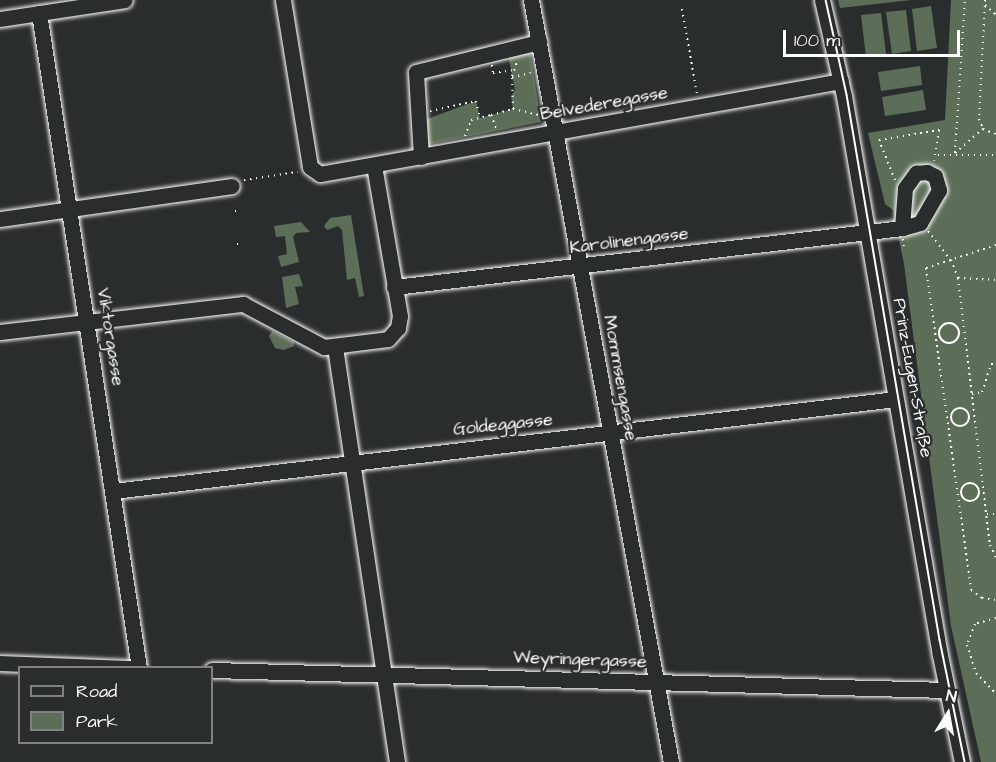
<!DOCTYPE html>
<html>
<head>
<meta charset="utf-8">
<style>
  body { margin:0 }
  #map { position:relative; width:996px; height:762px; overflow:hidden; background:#2a2d2e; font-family:"Architects Daughter",sans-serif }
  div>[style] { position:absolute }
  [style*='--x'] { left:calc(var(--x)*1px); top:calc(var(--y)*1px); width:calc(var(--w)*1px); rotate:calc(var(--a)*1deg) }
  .green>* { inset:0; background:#5d6e58 }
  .path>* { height:2px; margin-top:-1px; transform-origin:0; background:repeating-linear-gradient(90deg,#fff 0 1.5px,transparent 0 6px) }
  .path>.ring { margin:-1px; padding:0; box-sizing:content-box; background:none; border:2px solid #fff; border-radius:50% }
  .roads { filter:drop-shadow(0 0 2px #fff) drop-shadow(0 0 2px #fff) }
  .minor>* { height:15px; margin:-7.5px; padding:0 7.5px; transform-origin:7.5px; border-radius:7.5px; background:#2a2d2e }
  .tram>* { height:1.5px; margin:-0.75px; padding:0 0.75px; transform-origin:0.75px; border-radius:0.75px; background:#fff }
  span { translate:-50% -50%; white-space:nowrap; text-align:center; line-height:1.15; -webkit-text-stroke:4.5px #2a2d2e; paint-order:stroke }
  .street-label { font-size:18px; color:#fff }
  .legend { position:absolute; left:18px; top:666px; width:195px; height:78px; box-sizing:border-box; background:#2a2d2e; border:2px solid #7f8182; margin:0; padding:8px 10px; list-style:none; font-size:18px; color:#fff }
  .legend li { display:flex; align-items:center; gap:12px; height:30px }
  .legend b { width:30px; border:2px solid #7f8182 }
  .north { position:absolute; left:918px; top:684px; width:60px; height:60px; -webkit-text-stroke:4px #2a2d2e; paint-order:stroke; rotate:11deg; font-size:16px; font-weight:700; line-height:24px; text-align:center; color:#fff }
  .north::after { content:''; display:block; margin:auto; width:21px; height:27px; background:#fff; clip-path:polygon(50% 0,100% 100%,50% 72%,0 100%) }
  .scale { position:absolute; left:783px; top:30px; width:177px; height:27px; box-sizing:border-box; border:3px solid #fff; border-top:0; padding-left:8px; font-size:18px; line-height:21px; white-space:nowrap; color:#fff; -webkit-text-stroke:4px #2a2d2e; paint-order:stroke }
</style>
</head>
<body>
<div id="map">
  <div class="green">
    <div style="clip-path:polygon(838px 0,911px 0,840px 8px)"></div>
    <div style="clip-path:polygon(951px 0,996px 0,996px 762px,981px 762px,951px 626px,904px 264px,893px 210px,885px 204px,868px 133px,945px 120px)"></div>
    <div style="clip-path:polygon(931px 6px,937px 48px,917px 51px,912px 9px)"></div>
    <div style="clip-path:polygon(906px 10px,911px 51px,892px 54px,886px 12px)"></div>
    <div style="clip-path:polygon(881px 13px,886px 54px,866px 57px,861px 15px)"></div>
    <div style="clip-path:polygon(529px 44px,541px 122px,420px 146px,419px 122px,476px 101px,480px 118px,513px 109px,511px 96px,515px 90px,507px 49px)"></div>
    <div style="clip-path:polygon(920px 66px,922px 85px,881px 91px,878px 72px)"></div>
    <div style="clip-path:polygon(923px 90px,926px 110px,885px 116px,882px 97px)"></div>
    <div style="clip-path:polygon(351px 215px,364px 296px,359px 297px,355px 278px,347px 280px,342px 230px,338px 226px,327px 230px,324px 226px,330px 218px)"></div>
    <div style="clip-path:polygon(301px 222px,310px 232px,296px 233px,293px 237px,299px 262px,281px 267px,278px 256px,287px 254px,285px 236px,276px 237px,274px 226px)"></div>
    <div style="clip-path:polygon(299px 274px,303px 286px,295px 287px,299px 304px,286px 308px,282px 277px)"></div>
    <div style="clip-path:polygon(272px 331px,294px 342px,294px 346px,284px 350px,275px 348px,269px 336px)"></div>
  </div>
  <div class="path">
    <div style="--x:985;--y:0;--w:119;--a:92.9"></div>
    <div style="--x:979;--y:119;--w:11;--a:68"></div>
    <div style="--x:983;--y:129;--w:14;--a:21"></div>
    <div style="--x:985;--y:5;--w:15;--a:42"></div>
    <div style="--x:682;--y:9;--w:86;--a:80"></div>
    <div style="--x:492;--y:65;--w:8;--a:83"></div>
    <div style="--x:493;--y:73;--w:21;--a:-8"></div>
    <div style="--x:512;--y:76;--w:15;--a:-70"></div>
    <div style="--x:513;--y:109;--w:32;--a:-92"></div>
    <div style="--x:512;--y:77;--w:19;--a:-12"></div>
    <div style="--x:430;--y:111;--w:47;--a:-12.3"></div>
    <div style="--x:476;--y:101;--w:17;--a:77"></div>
    <div style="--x:491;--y:115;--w:23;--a:-15"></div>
    <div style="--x:513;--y:109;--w:26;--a:13"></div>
    <div style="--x:465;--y:136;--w:17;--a:-69"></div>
    <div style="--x:471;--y:120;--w:21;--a:-14"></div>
    <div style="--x:491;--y:115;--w:17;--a:69"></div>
    <div style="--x:955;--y:153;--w:153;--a:-86.3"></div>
    <div style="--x:955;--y:153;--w:37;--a:-41"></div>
    <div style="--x:938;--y:155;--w:58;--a:0"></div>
    <div style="--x:244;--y:180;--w:54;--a:-8.6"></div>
    <div style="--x:895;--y:180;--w:43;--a:-111.8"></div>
    <div style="--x:879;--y:140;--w:61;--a:-9.5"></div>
    <div style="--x:939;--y:130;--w:31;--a:99"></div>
    <div style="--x:235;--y:211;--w:1;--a:0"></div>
    <div style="--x:928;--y:231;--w:37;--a:52"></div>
    <div style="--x:951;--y:260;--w:19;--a:69"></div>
    <div style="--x:958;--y:278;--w:269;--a:83.2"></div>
    <div style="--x:990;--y:545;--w:14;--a:65"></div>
    <div style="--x:903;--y:239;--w:9;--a:84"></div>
    <div style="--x:237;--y:244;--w:3;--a:0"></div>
    <div style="--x:996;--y:245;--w:74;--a:161.8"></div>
    <div style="--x:926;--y:268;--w:325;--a:82"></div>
    <div style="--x:971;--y:590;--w:14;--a:36"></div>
    <div style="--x:982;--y:598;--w:14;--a:8"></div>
    <div style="--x:958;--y:278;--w:38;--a:3"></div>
    <div class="ring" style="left:939px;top:323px;width:18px;height:18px"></div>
    <div style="--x:972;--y:394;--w:10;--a:-11"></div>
    <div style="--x:982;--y:392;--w:29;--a:-72"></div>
    <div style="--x:991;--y:364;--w:5;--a:0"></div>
    <div class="ring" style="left:951px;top:408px;width:16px;height:16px"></div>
    <div class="ring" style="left:961px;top:483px;width:16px;height:16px"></div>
    <div style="--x:987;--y:514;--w:9;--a:0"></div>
    <div style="--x:996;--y:618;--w:22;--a:164"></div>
    <div style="--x:975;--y:624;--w:22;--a:111"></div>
    <div style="--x:967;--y:645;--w:29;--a:72"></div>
    <div style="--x:976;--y:673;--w:29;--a:46"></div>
  </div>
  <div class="roads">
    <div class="minor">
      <div style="--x:283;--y:0;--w:169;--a:80.8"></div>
      <div style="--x:310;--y:167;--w:12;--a:35"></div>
      <div style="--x:320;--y:174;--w:529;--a:-10.12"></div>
      <div style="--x:531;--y:0;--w:775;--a:79.59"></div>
      <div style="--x:822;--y:0;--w:98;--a:77.1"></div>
      <div style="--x:844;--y:96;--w:567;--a:80.26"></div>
      <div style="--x:940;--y:655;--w:109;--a:78.4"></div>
      <div style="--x:39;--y:13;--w:663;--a:81.32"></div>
      <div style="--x:0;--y:19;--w:126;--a:-8.6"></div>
      <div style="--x:421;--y:157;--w:85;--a:-93.4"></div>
      <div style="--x:416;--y:72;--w:127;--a:-13.7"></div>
      <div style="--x:927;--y:172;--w:9;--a:27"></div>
      <div style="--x:935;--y:176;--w:15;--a:74"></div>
      <div style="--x:939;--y:190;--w:38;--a:120"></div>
      <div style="--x:920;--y:223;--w:19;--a:164"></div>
      <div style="--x:902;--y:228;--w:40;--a:-85.7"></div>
      <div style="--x:905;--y:188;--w:19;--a:-54"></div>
      <div style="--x:916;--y:173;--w:11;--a:-5"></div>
      <div style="--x:0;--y:219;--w:234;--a:-8.1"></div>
      <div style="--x:394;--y:287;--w:511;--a:-6.62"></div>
      <div style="--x:0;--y:332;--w:245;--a:-6.6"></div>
      <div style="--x:243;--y:304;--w:92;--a:28"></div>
      <div style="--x:324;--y:347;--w:64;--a:-7.1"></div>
      <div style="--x:388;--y:339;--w:15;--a:-48"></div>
      <div style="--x:398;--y:328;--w:12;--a:-81"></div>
      <div style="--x:400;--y:316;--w:152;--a:-99.8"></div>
      <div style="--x:335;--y:347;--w:420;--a:81.5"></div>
      <div style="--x:113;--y:491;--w:788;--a:-6.7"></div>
      <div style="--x:0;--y:663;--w:133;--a:2.2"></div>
      <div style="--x:212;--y:670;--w:734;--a:1.56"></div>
    </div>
  </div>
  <div class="tram">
    <div style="--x:826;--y:0;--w:97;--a:77.5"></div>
    <div style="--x:847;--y:95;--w:553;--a:80.32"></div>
    <div style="--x:940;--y:640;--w:125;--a:78.4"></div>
  </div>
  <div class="street-label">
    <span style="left:604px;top:104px;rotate:-10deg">Belvederegasse</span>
    <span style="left:629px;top:241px;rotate:-7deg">Karolinengasse</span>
    <span style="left:110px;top:337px;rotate:81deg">Viktorgasse</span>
    <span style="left:620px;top:378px;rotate:80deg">Mommsengasse</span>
    <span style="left:912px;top:378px;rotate:80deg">Prinz-Eugen-Straße</span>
    <span style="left:503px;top:425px;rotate:-6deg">Goldeggasse</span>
    <span style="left:580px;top:660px;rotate:2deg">Weyringergasse</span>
  </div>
  <ul class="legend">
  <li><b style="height:8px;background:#2a2d2e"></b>Road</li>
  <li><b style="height:16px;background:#5d6e58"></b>Park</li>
  </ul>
  <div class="north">N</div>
  <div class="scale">100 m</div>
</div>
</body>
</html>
